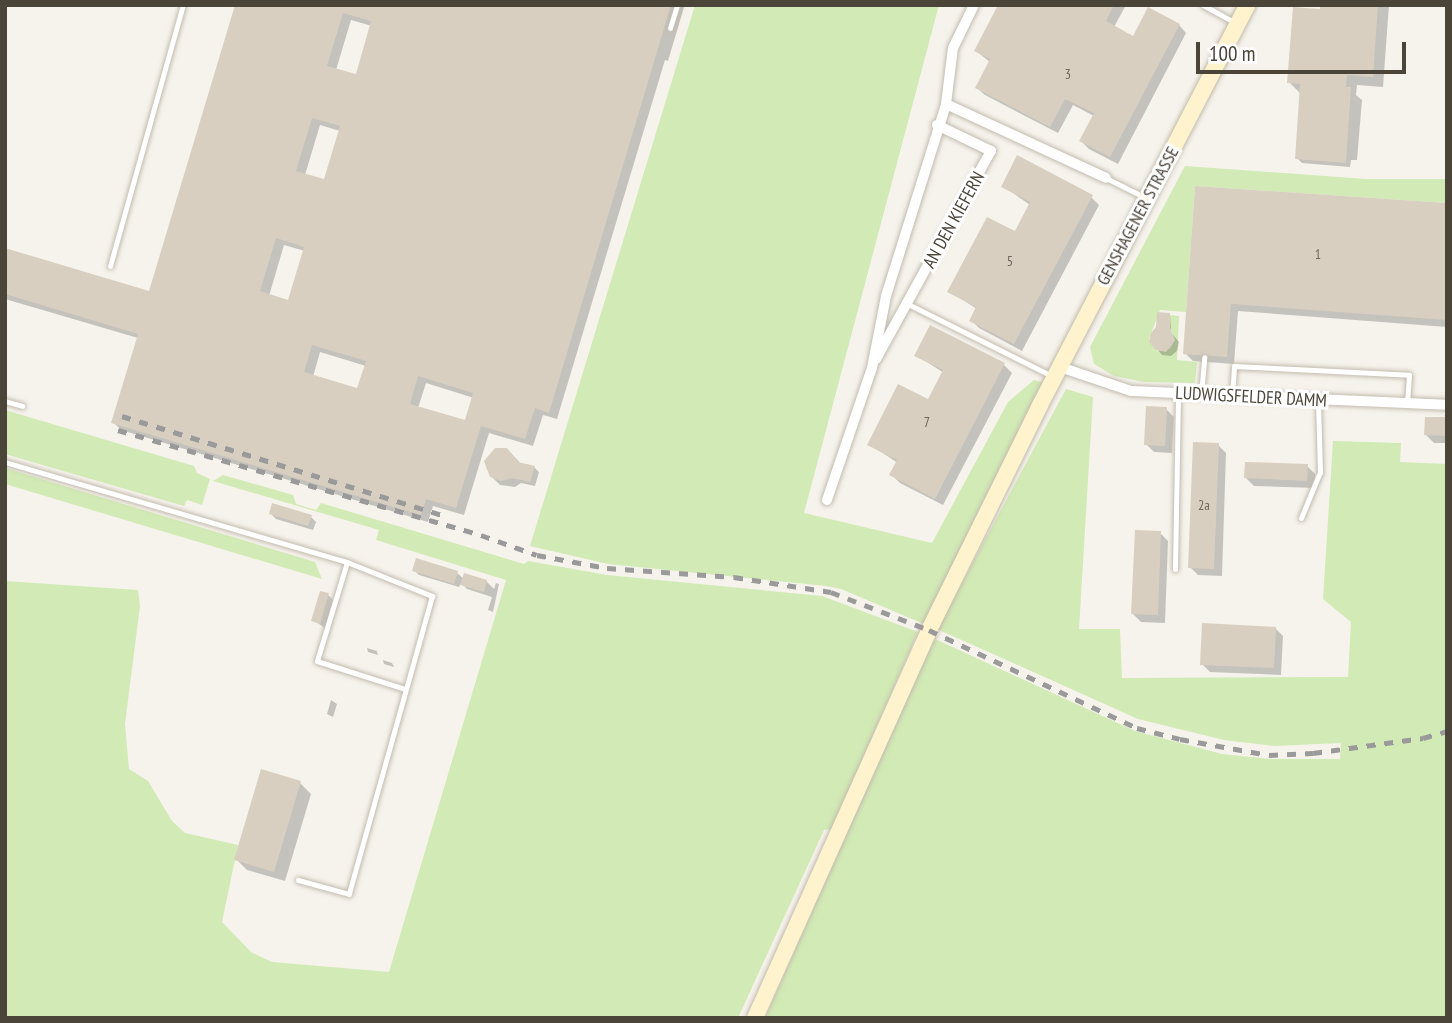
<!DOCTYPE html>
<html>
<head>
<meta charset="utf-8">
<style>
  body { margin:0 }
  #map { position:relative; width:1452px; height:1023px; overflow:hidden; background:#f6f3ec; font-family:"PT Sans Narrow",sans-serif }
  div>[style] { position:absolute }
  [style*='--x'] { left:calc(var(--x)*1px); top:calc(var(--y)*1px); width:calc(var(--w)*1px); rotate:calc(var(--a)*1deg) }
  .green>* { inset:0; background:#d2eab5 }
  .shadow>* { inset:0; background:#0003 }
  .building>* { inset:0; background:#d8cfc1 }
  .roads { filter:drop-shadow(0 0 2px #c2bbae) drop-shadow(0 0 2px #c2bbae) }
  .service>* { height:5px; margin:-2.5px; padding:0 2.5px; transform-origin:2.5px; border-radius:2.5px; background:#fff }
  .minor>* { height:10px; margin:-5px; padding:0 5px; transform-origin:5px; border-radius:5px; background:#fff }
  .secondary>* { height:16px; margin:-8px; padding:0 8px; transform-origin:8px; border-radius:8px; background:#fff3cd }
  .rail>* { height:4.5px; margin-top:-2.25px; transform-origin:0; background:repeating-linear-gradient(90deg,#9a9a9a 0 9px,transparent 0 18px) }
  span { translate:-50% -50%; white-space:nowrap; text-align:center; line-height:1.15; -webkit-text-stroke:6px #fff; paint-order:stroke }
  .number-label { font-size:14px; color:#6e675b }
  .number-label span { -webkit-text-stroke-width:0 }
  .street-label { font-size:18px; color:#4b4439 }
  .frame { position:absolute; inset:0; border:7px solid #4b4439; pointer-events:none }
  .scale { position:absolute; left:1196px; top:42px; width:210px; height:32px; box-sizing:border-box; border:4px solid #4b4439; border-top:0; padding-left:9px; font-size:21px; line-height:24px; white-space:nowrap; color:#4b4439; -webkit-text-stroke:5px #fff; paint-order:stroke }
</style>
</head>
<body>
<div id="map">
  <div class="green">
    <div style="clip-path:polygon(695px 5px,939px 5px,804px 513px,932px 543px,1008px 402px,1034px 380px,1045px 383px,924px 624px,841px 589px,826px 586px,608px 564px,530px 546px)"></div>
    <div style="clip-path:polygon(1185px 166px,1366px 179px,1447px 179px,1447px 203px,1195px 186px,1186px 312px,1160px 310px,1149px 339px,1157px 351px,1170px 349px,1175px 340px,1170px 328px,1170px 315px,1179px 316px,1177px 360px,1197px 362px,1195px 383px,1144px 382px,1114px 376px,1094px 364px,1090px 347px)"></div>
    <div style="clip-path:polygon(1066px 389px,1093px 397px,1079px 629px,1120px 629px,1122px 678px,1348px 677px,1351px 622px,1323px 599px,1333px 441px,1401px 443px,1400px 462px,1447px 464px,1447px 1018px,765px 1018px,933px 638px,1135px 731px,1222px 754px,1271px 759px,1340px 759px,1341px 743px,1275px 746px,1224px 740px,1138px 719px,937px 629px)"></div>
    <div style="clip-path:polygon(5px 410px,194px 466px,197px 473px,210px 479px,202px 505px,187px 500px,184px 506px,5px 454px)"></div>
    <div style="clip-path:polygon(5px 468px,315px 562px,322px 579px,5px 484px)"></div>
    <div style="clip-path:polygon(223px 475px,293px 495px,296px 504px,316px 510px,321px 503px,524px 564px,528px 561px,607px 575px,822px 596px,918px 632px,832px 829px,824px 830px,738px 1018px,5px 1018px,5px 581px,138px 590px,140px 606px,125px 724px,129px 769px,148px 781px,172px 821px,185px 833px,238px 845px,222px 922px,251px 952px,272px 962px,389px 972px,506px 580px,376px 540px,379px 530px,213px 481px)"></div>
  </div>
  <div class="shadow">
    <div style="clip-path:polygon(evenodd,237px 5px,684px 7px,668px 61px,665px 60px,557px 419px,543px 415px,533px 446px,489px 433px,464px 515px,433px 506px,428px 522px,121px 430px,113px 422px,138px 338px,5px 299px,5px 250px,150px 293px,237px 5px,351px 20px,372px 26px,357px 76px,336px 70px,351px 20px,237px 5px,320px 125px,340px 131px,325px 181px,305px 175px,320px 125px,237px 5px,284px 245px,305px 251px,289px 302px,269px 296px,284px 245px,237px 5px,320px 352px,366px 366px,359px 391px,313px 377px,320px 352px,237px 5px,426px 383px,474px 398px,466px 423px,418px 408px,426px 383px)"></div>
    <div style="clip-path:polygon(1000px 5px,1126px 5px,1114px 27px,1134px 38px,1179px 25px,1186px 33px,1118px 164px,1089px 149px,1081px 141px,1094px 116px,1073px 105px,1058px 133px,985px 95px,977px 88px,990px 62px,976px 51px)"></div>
    <div style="clip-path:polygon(1322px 5px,1389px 5px,1383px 87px,1357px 85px,1356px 95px,1362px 100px,1357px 160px,1351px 160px,1350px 167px,1302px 163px,1297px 158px,1300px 93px,1289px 82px)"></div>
    <div style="clip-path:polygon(1003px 186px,1091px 197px,1099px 205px,1022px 351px,979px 328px,971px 320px,977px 309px,949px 291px,1015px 233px,1030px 205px)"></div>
    <div style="clip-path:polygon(1196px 188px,1447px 205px,1447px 327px,1238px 311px,1234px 364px,1193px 361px,1185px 353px)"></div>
    <div style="clip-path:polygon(1170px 315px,1171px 329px,1168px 329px,1179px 342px,1177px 351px,1171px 356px,1162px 355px,1157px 349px,1160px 328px)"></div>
    <div style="clip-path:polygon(916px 355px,1004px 365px,1012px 373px,943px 505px,900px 483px,892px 475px,898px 463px,869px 444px,929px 401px,944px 373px)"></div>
    <div style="clip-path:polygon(1166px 409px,1174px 417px,1172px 453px,1154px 452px,1146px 444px)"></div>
    <div style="clip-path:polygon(1447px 419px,1447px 443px,1434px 443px,1426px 435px)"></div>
    <div style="clip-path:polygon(1218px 445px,1226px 453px,1222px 576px,1198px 575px,1190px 567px)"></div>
    <div style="clip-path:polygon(511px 453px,521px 464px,534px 467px,539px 472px,535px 486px,521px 483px,515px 487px,500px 485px,491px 476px,486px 467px,488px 457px)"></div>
    <div style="clip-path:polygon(1307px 466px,1315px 474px,1315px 488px,1254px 486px,1246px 478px)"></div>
    <div style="clip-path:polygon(271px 514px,311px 517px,316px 522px,313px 530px,276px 519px)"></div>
    <div style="clip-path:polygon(1160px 533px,1168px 541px,1165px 623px,1141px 622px,1133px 614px)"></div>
    <div style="clip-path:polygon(414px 570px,457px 573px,464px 579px,486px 581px,494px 589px,496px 583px,499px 584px,493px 612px,488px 610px,492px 597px,467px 589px,461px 583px,459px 587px,419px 575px)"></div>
    <div style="clip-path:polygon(328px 595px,333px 600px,325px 628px,313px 620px)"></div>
    <div style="clip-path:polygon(1275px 628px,1283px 636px,1281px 675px,1210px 672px,1202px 664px)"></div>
    <div style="clip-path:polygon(367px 648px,377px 651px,378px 655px,368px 652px)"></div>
    <div style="clip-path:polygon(383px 660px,392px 663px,394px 667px,384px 664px)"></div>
    <div style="clip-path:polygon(331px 700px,337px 704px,333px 717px,327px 714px)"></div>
    <div style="clip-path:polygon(300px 783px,311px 794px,285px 881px,247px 870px,236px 859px)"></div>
  </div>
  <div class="building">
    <div style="clip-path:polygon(evenodd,235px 5px,671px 5px,549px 413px,535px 408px,525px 439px,481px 426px,456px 508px,426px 499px,421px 515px,111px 423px,138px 334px,5px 294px,5px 248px,149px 291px,235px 5px,343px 13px,371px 21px,356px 74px,327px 66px,343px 13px,235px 5px,312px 118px,340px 126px,324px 179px,296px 171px,312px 118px,235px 5px,276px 238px,304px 247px,288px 300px,260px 291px,276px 238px,235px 5px,312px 345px,366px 361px,357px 388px,304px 372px,312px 345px,235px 5px,418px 376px,473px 393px,465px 420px,410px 404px,418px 376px)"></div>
    <div style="clip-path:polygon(998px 5px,1114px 5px,1106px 21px,1133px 36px,1148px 7px,1180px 24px,1110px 157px,1079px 141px,1094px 113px,1065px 99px,1050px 127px,975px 88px,990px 59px,974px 51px)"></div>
    <div style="clip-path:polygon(1320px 5px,1378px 5px,1373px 77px,1347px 75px,1346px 87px,1351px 87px,1346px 163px,1295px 159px,1300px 84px,1287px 83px,1293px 7px,1320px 9px)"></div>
    <div style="clip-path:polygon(1017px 155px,1093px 195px,1014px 344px,969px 321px,976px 307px,947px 292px,987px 217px,1015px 231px,1030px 202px,1001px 187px)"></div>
    <div style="clip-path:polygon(1195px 186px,1447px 203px,1447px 320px,1231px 304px,1227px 357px,1183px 354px)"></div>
    <div style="clip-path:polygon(1157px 312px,1170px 313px,1170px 328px,1175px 340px,1166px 352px,1156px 350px,1149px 342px,1151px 333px,1156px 327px)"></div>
    <div style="clip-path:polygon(930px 325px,1005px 363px,935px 499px,889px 475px,897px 460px,867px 445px,898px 384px,928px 399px,943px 370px,914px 356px)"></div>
    <div style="clip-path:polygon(1146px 406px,1167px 407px,1165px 446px,1144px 445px)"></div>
    <div style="clip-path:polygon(1425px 417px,1447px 417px,1447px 436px,1424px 435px)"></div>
    <div style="clip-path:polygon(1193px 442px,1219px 443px,1214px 569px,1188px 568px)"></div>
    <div style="clip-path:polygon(495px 448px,507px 448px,518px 462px,535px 466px,530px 482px,512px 478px,501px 481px,490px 477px,484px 461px)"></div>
    <div style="clip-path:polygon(1245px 462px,1308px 464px,1307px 481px,1244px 478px)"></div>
    <div style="clip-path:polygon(272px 503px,312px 515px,308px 526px,269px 514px)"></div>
    <div style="clip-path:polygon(1135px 530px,1161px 531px,1158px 615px,1131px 614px)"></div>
    <div style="clip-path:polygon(416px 558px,458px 571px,454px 584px,412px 571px)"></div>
    <div style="clip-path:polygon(464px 573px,487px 580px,484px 592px,460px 585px)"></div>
    <div style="clip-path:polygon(320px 591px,329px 593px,320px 624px,311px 621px)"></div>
    <div style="clip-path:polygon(1202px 623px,1276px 627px,1274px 668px,1200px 665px)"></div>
    <div style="clip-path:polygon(261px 769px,301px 781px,274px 872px,234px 860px)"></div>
  </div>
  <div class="roads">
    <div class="service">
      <div style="--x:1203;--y:5;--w:35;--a:29"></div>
      <div style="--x:670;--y:28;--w:24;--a:-73"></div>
      <div style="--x:1106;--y:178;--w:42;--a:26.6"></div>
      <div style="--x:110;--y:266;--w:271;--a:-74.4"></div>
      <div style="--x:908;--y:304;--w:161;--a:26.6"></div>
      <div style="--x:1201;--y:395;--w:38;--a:-85"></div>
      <div style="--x:1232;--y:396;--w:30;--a:-86"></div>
      <div style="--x:1234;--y:366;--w:175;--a:2.9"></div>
      <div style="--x:1409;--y:375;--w:29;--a:94"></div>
      <div style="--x:5;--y:401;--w:18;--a:16"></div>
      <div style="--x:5;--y:462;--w:356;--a:16.3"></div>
      <div style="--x:347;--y:562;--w:92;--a:21.8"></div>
      <div style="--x:432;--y:596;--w:309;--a:105.6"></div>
      <div style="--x:349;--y:894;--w:53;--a:-164.6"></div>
      <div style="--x:1301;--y:518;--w:50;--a:-67.6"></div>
      <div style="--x:1320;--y:472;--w:72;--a:-91.6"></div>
      <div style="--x:347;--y:562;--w:103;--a:106.9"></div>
      <div style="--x:317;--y:661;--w:92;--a:17.7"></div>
      <div style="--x:1175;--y:569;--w:175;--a:-89"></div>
    </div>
    <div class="minor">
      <div style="--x:946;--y:104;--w:176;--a:24.8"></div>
      <div style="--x:876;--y:359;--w:238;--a:-61.1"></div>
      <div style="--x:991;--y:151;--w:60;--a:-154.3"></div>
      <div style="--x:1060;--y:367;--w:75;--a:18.7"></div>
      <div style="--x:1131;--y:391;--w:316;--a:2.5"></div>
      <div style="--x:827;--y:500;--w:139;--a:-71.2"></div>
      <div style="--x:872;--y:368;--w:73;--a:-79"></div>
      <div style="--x:886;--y:296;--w:201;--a:-72.6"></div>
      <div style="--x:946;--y:104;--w:56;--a:-82.9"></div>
      <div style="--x:953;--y:48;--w:48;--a:-64"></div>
    </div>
    <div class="secondary">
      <div style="--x:755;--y:1018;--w:425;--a:-65.8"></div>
      <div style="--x:929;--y:630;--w:249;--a:-63.7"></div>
      <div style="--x:1039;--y:407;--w:453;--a:-62.6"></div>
    </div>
  </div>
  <div class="rail">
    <div style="--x:122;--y:416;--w:338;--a:17.2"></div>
    <div style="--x:118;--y:430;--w:378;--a:16.1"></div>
    <div style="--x:481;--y:535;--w:59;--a:19.7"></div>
    <div style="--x:537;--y:555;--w:71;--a:10.5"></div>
    <div style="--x:607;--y:568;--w:127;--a:4.1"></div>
    <div style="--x:734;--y:577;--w:98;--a:8.8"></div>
    <div style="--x:831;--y:592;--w:105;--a:21.2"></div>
    <div style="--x:929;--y:630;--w:230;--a:25.2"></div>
    <div style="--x:1137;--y:728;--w:44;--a:14.3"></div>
    <div style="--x:1180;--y:739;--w:90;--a:10.2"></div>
    <div style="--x:1269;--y:755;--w:44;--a:-2.6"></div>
    <div style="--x:1313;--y:753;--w:111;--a:-7.8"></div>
    <div style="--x:1423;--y:738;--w:25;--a:-16"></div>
  </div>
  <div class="number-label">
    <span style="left:1068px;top:74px">3</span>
    <span style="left:1318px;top:254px">1</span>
    <span style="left:1010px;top:261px">5</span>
    <span style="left:927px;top:422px">7</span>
    <span style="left:1204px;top:505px">2a</span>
  </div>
  <div class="street-label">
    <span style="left:1138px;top:216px;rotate:-62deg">GENSHAGENER STRASSE</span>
    <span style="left:954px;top:220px;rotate:-61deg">AN DEN KIEFERN</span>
    <span style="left:1251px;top:397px;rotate:3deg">LUDWIGSFELDER DAMM</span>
  </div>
  <div class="frame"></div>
  <div class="scale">100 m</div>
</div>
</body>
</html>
